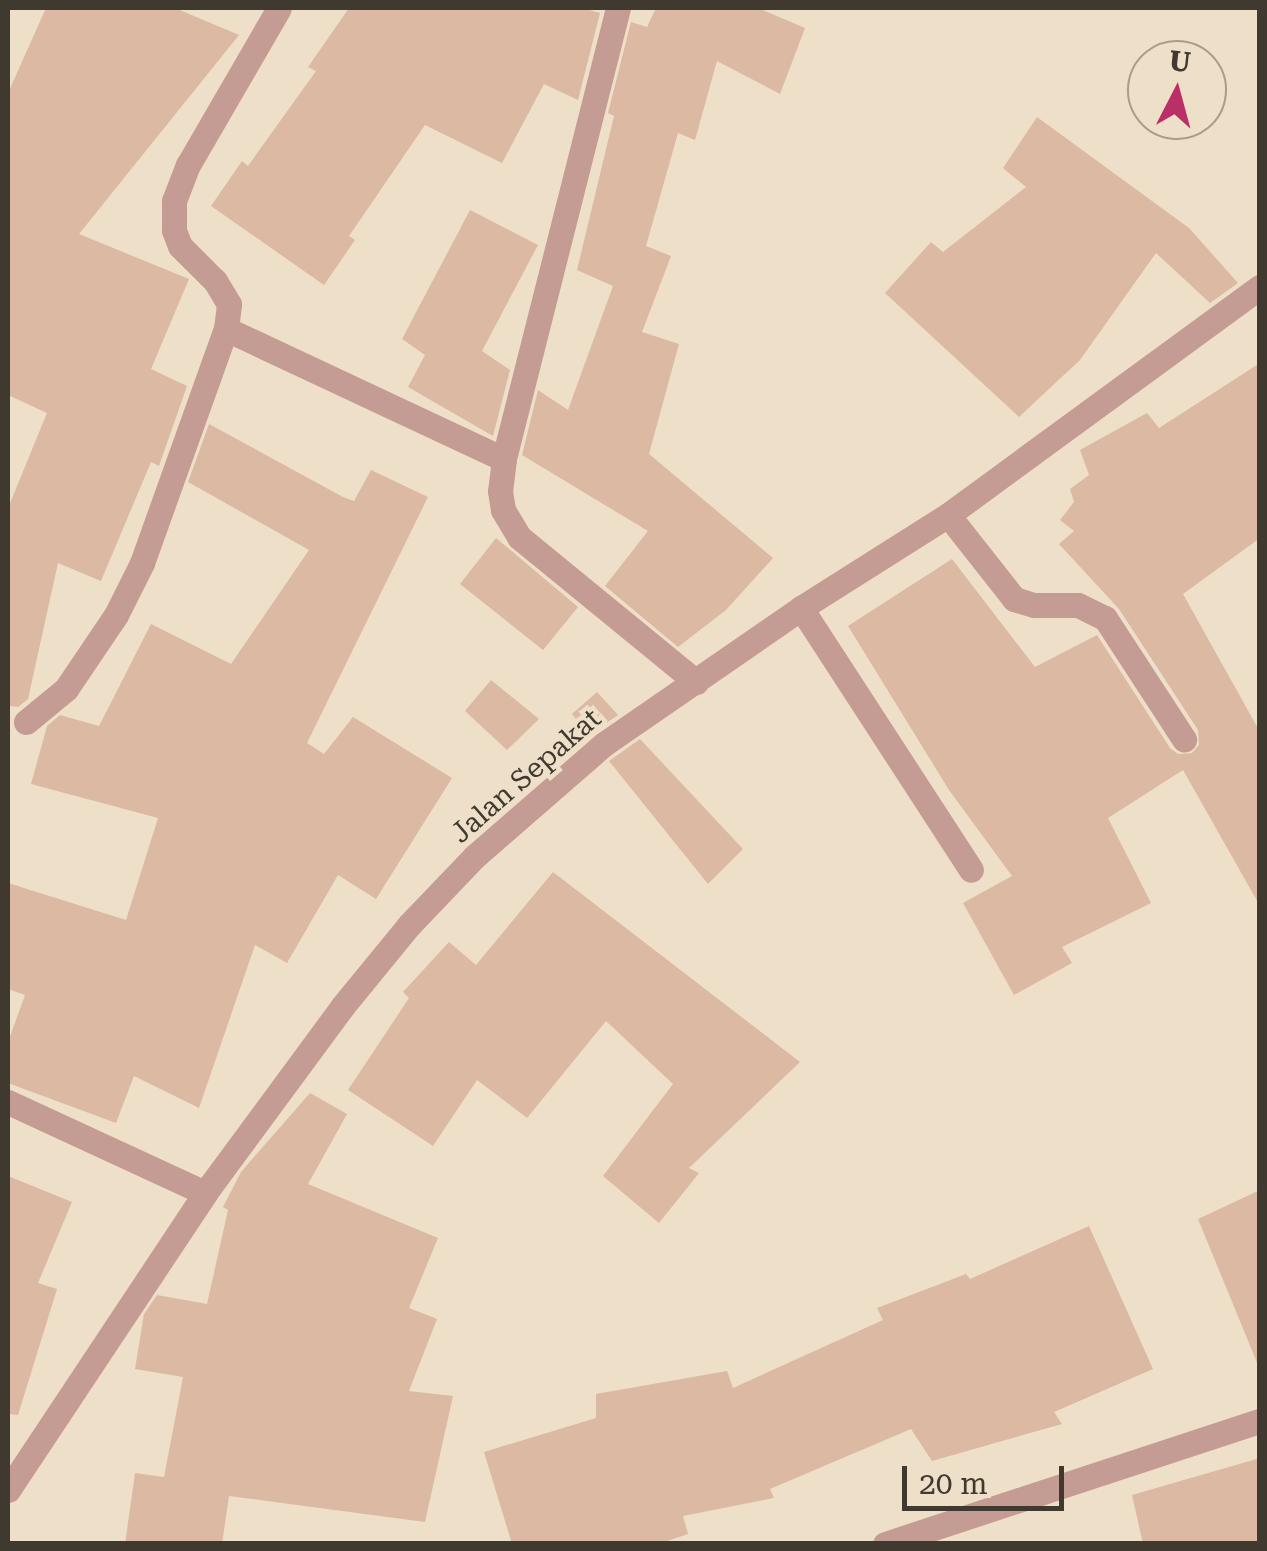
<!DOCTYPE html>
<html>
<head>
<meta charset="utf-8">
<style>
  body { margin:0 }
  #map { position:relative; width:1267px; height:1551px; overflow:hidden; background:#eedfc8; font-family:"Roboto Serif",serif }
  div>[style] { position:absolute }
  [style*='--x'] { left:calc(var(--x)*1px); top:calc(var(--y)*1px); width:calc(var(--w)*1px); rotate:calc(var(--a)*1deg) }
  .building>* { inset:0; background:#dcb9a3 }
  .minor>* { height:25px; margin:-12.5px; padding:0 12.5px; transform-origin:12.5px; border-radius:12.5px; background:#c59c94 }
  span { translate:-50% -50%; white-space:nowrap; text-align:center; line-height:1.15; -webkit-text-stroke:9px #eedfc8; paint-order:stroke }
  .street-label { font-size:28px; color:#3f3930 }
  .frame { position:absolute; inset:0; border:10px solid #3f3930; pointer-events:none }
  .north { position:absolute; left:1127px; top:40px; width:100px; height:100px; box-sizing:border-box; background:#eedfc8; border:2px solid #a89d8b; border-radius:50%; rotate:6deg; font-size:28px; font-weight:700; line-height:40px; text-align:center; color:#3f3930 }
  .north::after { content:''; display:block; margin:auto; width:35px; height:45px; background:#ba2f68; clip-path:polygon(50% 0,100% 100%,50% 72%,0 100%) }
  .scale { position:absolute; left:902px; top:1466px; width:162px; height:45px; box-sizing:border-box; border:5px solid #3f3930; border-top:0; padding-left:12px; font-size:30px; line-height:35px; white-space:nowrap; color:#3f3930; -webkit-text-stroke:8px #eedfc8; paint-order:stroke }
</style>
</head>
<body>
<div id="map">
  <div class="building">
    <div style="clip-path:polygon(46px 8px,175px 8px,239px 35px,79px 234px,189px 279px,151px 369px,187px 386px,159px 466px,151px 462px,101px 581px,58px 563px,28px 699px,18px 707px,8px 706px,8px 508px,47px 413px,8px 395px,8px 93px)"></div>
    <div style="clip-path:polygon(349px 8px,582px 8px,600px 13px,578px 100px,544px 84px,502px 163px,425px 125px,349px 236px,355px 240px,324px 285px,211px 206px,242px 161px,248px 166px,316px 71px,308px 67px)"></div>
    <div style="clip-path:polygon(656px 8px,758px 8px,805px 28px,780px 94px,717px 61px,695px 140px,678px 133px,646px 246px,671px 256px,642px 332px,679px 344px,649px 454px,773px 558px,726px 610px,678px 647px,605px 586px,648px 531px,522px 455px,538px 390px,568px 410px,613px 286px,577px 270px,614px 116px,608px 113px,631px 22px,647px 27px)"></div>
    <div style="clip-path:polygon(1037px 117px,1189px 228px,1238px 283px,1210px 303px,1156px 253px,1080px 360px,1019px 417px,885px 293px,931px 242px,943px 252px,1026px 187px,1003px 168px)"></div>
    <div style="clip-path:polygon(470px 210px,538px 245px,482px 351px,510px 370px,493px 436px,408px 387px,425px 355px,402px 339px)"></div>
    <div style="clip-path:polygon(1260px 363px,1260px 538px,1183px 594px,1260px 732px,1260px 906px,1183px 770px,1108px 818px,1151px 903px,1062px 947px,1072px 963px,1014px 995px,963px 903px,1012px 876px,949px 790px,848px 626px,952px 559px,1035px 667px,1097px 635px,1170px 748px,1178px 754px,1192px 753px,1199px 745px,1198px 730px,1119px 609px,1059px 544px,1074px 531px,1060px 520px,1074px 502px,1070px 489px,1089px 475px,1080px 450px,1147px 413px,1159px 428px)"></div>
    <div style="clip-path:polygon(209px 424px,343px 497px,354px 501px,371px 470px,428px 497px,307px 743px,324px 754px,353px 717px,452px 778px,376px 899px,338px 875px,287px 963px,255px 945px,199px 1108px,134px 1076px,116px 1123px,8px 1083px,8px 1042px,25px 995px,8px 989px,8px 883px,126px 920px,158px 818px,31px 784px,47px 726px,60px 715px,99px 726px,151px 624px,231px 664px,309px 550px,188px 482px)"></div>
    <div style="clip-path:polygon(496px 538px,578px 607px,543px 650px,460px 584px)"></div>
    <div style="clip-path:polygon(491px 680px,539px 719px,507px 750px,465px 711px)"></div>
    <div style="clip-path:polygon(597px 692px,618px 715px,589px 735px,572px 714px)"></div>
    <div style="clip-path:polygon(640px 739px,743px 849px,708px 884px,609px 761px)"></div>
    <div style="clip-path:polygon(553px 872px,800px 1062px,689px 1168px,699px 1173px,659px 1223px,603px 1176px,673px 1084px,606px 1021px,527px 1118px,477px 1080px,433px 1146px,348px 1090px,409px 998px,403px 992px,449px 942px,476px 965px)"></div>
    <div style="clip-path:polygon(310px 1093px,347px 1114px,308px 1184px,438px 1238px,409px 1308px,437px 1319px,409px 1391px,453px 1396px,425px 1522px,229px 1496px,222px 1544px,125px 1544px,135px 1473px,164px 1477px,183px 1377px,135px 1369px,144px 1314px,157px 1295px,207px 1304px,228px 1210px,223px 1207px,241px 1172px)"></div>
    <div style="clip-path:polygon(8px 1176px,72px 1202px,38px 1283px,57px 1289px,18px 1415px,8px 1414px)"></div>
    <div style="clip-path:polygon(1260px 1190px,1260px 1365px,1258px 1365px,1198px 1219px)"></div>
    <div style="clip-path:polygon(1089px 1226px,1153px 1369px,1054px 1412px,1062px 1424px,932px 1461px,911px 1429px,770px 1489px,774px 1498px,683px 1516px,688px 1534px,658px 1544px,512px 1544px,484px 1452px,596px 1418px,596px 1394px,727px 1371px,733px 1388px,883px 1320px,877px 1308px,966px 1274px,970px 1279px)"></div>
    <div style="clip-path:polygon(1260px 1458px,1260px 1544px,1143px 1544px,1132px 1495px)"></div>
  </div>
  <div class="minor">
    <div style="--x:618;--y:8;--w:465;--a:104.2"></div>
    <div style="--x:504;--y:459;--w:32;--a:97"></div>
    <div style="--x:500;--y:491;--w:19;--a:81"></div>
    <div style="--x:503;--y:510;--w:31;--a:59"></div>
    <div style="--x:519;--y:537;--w:229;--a:39.3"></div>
    <div style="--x:226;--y:329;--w:307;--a:25.1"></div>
    <div style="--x:948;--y:515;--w:107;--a:51.8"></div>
    <div style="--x:1014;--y:599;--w:21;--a:17"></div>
    <div style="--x:1034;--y:605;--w:44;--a:0"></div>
    <div style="--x:1078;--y:605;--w:30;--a:26"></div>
    <div style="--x:1105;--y:618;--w:145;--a:56.9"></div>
    <div style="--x:801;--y:608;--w:312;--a:57"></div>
    <div style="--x:26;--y:722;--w:52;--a:-39.5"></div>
    <div style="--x:66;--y:689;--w:89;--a:-56"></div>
    <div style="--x:116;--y:615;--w:58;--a:-63.4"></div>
    <div style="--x:142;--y:563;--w:249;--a:-70.3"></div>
    <div style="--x:226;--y:329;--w:25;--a:-83"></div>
    <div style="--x:229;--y:304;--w:27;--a:-121"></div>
    <div style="--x:215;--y:281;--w:49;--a:-135"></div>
    <div style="--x:180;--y:246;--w:17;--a:-111"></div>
    <div style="--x:174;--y:230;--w:29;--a:-90"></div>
    <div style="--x:174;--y:201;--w:39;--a:-69"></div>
    <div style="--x:188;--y:165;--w:181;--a:-59.9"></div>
    <div style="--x:8;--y:1102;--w:217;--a:24.8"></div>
    <div style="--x:8;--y:1490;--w:356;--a:-56.4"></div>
    <div style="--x:205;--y:1193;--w:231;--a:-53.6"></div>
    <div style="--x:342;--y:1007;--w:107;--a:-50.7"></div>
    <div style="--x:410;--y:924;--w:93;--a:-46.3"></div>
    <div style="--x:474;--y:857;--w:172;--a:-41"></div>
    <div style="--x:604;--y:744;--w:239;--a:-34.6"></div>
    <div style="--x:801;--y:608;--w:174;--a:-32.3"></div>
    <div style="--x:948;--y:515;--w:386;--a:-36.2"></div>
    <div style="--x:885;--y:1544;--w:395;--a:-18.2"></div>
  </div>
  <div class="street-label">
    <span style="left:526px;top:776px;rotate:-41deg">Jalan Sepakat</span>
  </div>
  <div class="frame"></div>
  <div class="north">U</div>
  <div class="scale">20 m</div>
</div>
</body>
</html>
